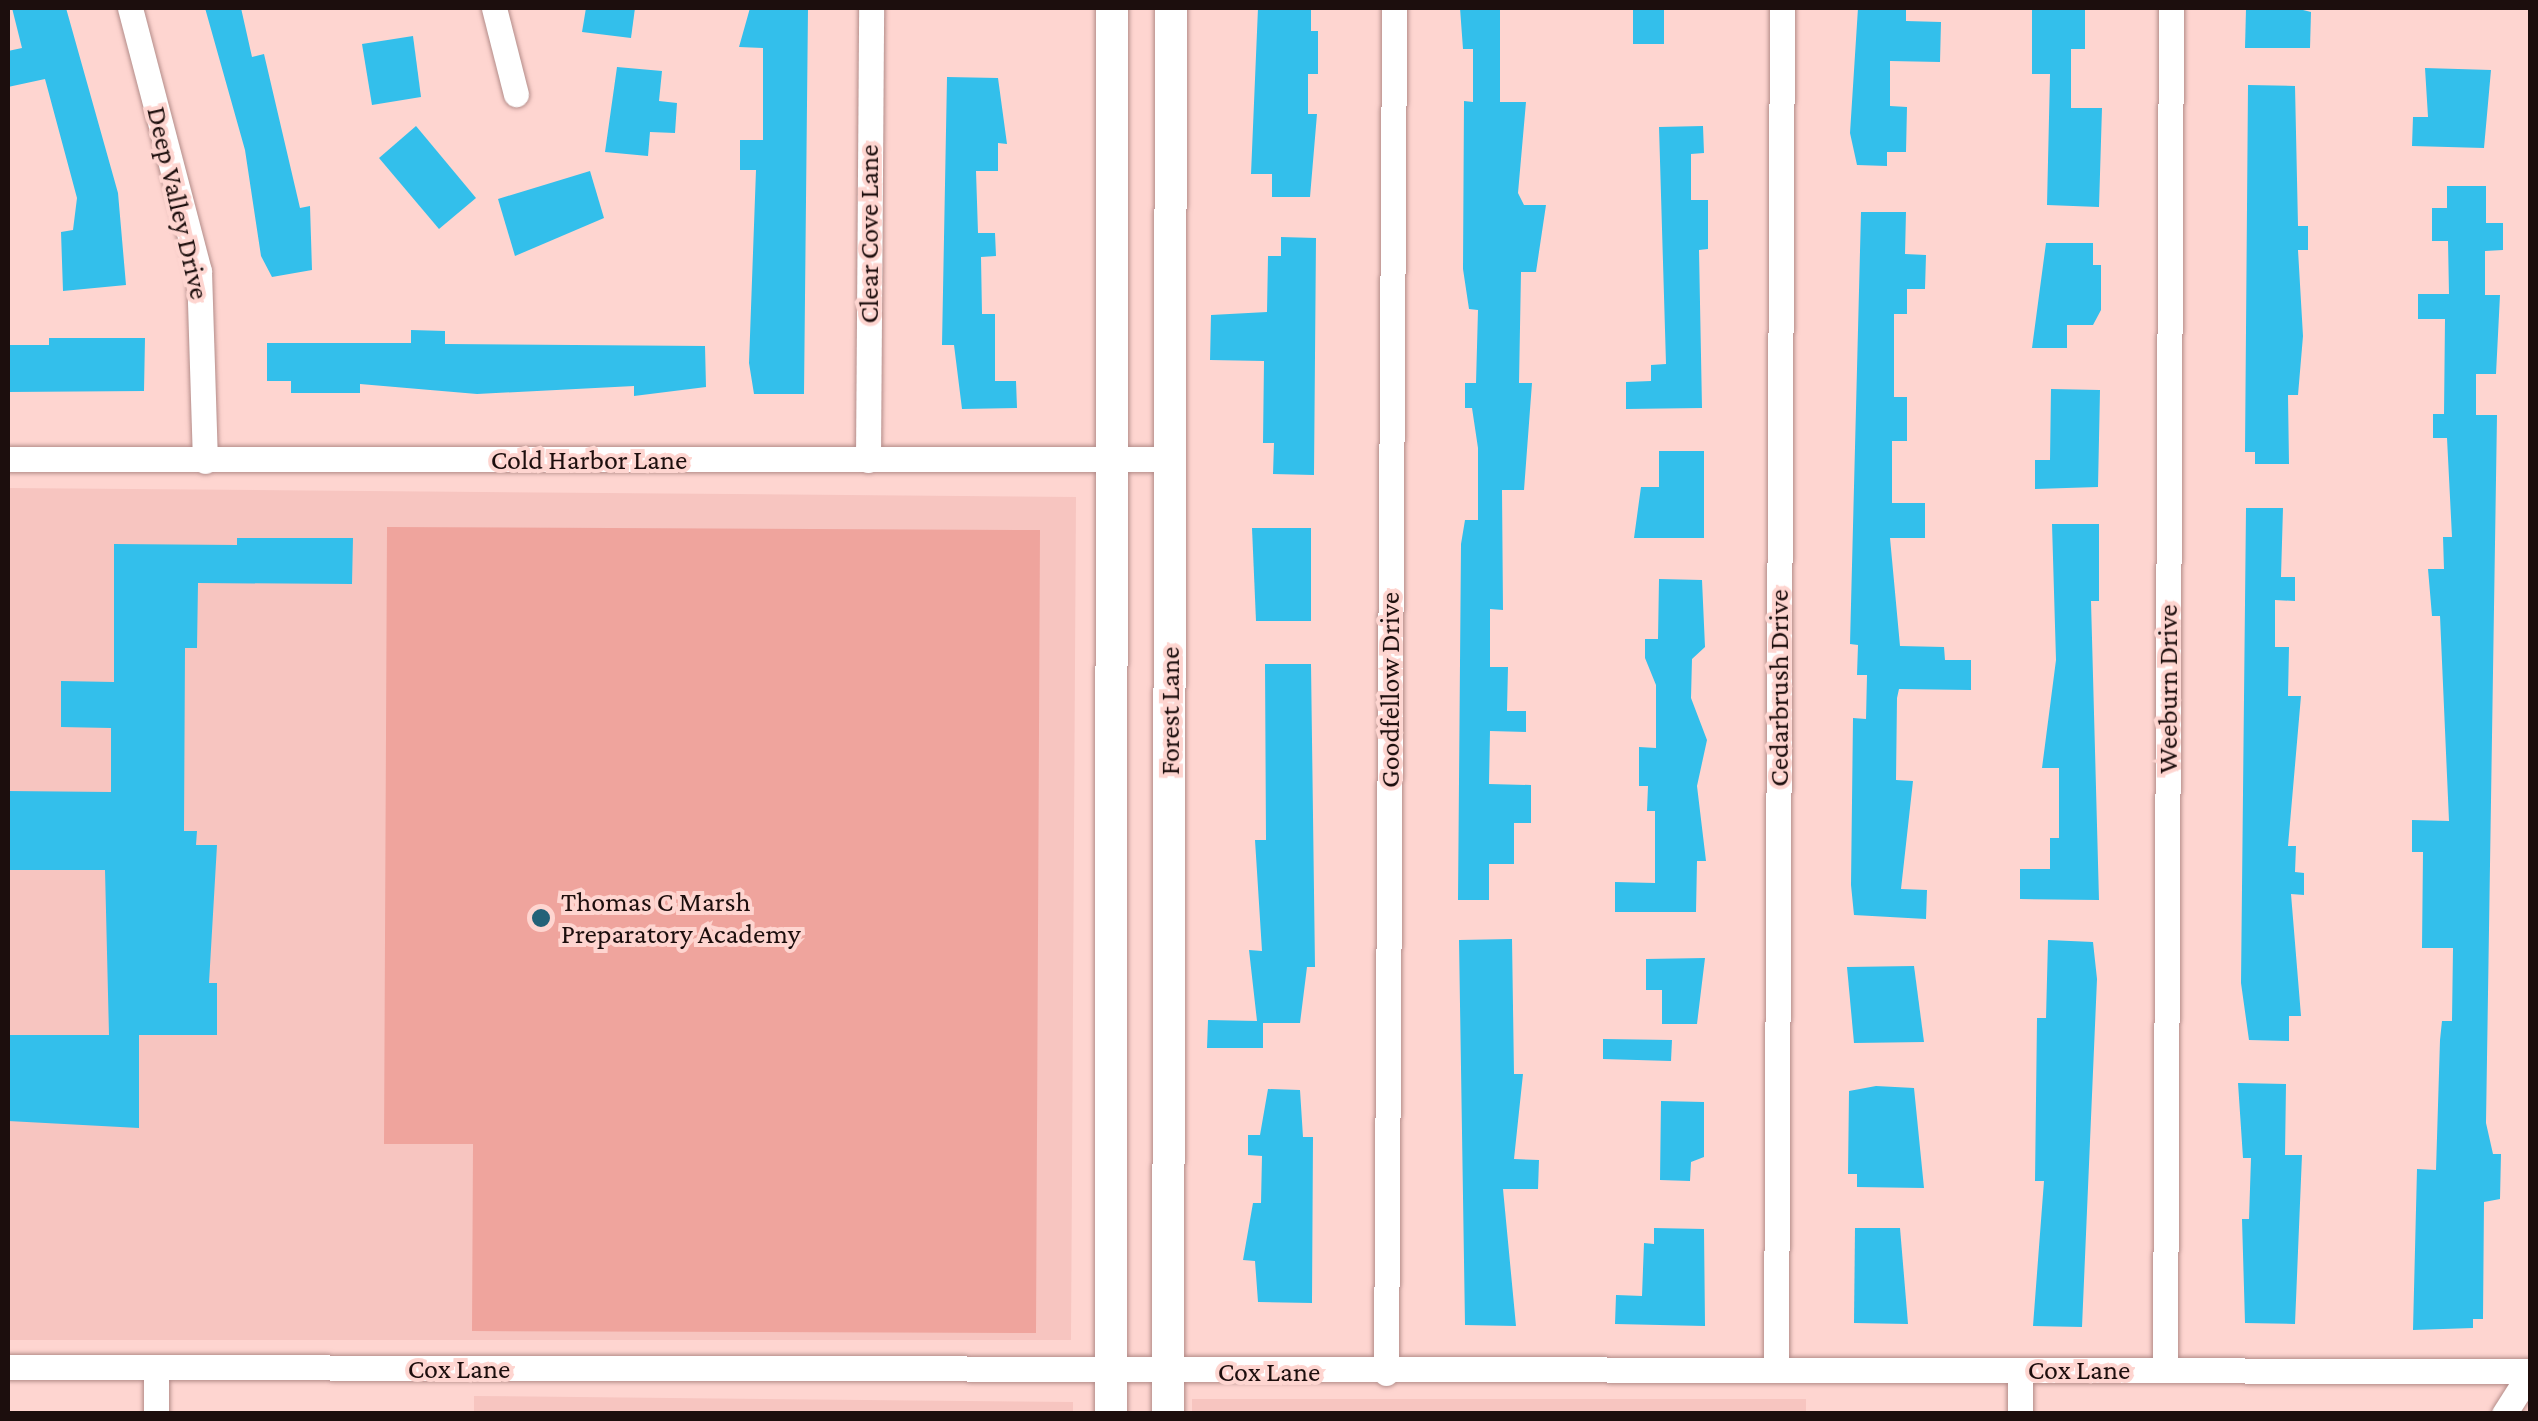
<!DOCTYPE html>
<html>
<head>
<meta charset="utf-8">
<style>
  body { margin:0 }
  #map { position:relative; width:2538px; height:1421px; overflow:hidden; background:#fed5d0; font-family:"Crimson Pro",serif }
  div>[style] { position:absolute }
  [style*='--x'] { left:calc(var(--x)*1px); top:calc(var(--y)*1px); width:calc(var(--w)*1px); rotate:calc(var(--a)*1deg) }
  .built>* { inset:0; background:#f7c5c0 }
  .green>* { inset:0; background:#efa49d }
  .building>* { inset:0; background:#33bfeb }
  .roads { filter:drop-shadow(0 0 2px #b38c89) drop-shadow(0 0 2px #b38c89) }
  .minor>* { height:25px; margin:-12.5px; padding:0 12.5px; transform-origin:12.5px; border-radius:12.5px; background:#fff }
  .major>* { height:32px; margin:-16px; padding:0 16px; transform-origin:16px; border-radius:16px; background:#fff }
  .dots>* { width:28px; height:28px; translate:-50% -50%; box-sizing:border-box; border:5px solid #fed5d0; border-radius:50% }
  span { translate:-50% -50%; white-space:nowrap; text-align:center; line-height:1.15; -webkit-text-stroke:8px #fed5d0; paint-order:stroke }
  .street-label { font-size:28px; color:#1c0e0d }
  .poi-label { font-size:28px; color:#1c0e0d }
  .left { translate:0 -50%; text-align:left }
  .frame { position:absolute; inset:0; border:10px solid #1c0e0d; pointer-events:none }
</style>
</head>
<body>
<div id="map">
  <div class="built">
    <div style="clip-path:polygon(8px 488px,1076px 497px,1071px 1340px,8px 1340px)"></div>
    <div style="clip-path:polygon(474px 1396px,1073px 1402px,1073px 1413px,474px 1414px)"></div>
    <div style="clip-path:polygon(1192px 1399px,1806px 1399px,1806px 1413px,1192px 1414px)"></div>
  </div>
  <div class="green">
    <div style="clip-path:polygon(387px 527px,1040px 530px,1036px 1333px,472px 1331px,473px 1144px,384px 1144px)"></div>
  </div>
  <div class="building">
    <div style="clip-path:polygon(12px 8px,66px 8px,118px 193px,126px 285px,63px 291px,61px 232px,73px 230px,77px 198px,45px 79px,8px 87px,8px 51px,22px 48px)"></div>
    <div style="clip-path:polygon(205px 8px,241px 8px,252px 57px,264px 54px,300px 208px,310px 206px,312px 270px,272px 277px,261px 256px,245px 150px)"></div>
    <div style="clip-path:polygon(586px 8px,635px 8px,631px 38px,582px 32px)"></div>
    <div style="clip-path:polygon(750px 8px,808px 8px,804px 394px,754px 394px,749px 363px,756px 170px,740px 170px,740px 140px,763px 140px,763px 48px,739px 47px)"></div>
    <div style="clip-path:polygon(1258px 8px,1311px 8px,1311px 31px,1318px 31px,1318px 74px,1308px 74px,1308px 114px,1317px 114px,1310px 197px,1272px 197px,1272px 174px,1251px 174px)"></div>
    <div style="clip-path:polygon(1460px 8px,1500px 8px,1500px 102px,1526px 102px,1518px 193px,1524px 205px,1546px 205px,1536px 272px,1521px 272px,1519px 383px,1532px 383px,1524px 490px,1502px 490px,1503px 610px,1490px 609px,1490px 667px,1508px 667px,1507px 711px,1526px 711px,1526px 732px,1490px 731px,1489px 784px,1531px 785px,1531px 823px,1514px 823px,1514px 864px,1489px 864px,1489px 900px,1458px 900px,1461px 544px,1465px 520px,1478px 520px,1478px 448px,1472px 408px,1465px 408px,1465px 383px,1476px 383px,1478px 310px,1469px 309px,1463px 269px,1464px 101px,1473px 102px,1473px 49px,1463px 49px)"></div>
    <div style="clip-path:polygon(1633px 8px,1664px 8px,1664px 44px,1633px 44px)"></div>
    <div style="clip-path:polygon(1858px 8px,1906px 8px,1906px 21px,1941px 22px,1940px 62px,1890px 61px,1890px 106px,1907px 107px,1906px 152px,1887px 152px,1887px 166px,1857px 165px,1850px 133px)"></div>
    <div style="clip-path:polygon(2032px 8px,2085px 8px,2085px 49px,2071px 49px,2071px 108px,2102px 108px,2099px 207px,2047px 205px,2050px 74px,2032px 74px)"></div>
    <div style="clip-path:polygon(2295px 8px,2311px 12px,2310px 48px,2245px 48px,2246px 9px)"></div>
    <div style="clip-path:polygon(413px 36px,421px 97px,372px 105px,362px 44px)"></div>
    <div style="clip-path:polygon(617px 67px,662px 71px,659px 101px,677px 103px,675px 133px,650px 132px,648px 156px,605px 152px)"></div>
    <div style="clip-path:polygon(2425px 68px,2491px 70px,2484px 148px,2412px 146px,2413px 117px,2428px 117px)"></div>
    <div style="clip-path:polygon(947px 77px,998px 78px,1007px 144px,998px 143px,998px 171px,976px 171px,978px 233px,995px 233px,996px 256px,981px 257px,982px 314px,995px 314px,995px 381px,1016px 381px,1017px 408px,962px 409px,954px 345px,942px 345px)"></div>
    <div style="clip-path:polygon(2248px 85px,2295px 86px,2298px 226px,2308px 226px,2308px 250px,2298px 250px,2303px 336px,2298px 395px,2288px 395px,2289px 464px,2255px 464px,2255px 452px,2245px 452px)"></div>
    <div style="clip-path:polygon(416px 126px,476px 198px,439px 229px,379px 158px)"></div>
    <div style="clip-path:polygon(1703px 126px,1704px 153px,1691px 154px,1691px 200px,1708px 200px,1708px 249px,1699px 250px,1702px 408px,1626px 409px,1626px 382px,1651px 381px,1651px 365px,1666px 364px,1659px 127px)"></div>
    <div style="clip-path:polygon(590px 171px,604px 218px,515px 256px,498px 199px)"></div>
    <div style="clip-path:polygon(2447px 186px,2486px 186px,2486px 223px,2503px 223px,2503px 250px,2485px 251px,2485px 295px,2500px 295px,2496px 374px,2476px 374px,2476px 415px,2497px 415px,2486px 1123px,2493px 1154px,2501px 1154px,2500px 1199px,2484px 1202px,2483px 1319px,2473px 1319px,2473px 1328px,2413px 1330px,2417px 1169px,2436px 1170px,2440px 1040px,2442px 1021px,2452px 1021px,2453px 948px,2422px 948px,2423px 852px,2412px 852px,2412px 820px,2449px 821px,2440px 616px,2432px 616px,2428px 569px,2444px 569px,2443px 537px,2452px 537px,2447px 438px,2433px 438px,2433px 414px,2444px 414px,2445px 319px,2418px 319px,2418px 294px,2449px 294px,2448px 241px,2432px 241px,2432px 208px,2447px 208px)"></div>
    <div style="clip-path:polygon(1861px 212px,1906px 212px,1905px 254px,1926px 255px,1925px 289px,1907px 289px,1907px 314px,1894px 314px,1894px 397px,1907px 397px,1907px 441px,1892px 441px,1892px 503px,1925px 503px,1925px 538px,1890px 538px,1900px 646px,1944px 647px,1945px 660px,1971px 660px,1971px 690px,1899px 689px,1897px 698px,1896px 780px,1913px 781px,1901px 889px,1927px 890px,1926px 919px,1854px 915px,1851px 885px,1853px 718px,1866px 719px,1867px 675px,1857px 675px,1858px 645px,1850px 644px)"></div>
    <div style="clip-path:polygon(1281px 237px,1316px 238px,1314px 475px,1273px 474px,1274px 443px,1263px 443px,1264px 361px,1210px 360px,1211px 315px,1267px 312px,1268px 256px,1281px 256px)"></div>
    <div style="clip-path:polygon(2046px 243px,2093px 243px,2093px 265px,2101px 265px,2101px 310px,2093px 325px,2067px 325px,2067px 348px,2032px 348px)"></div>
    <div style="clip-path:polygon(411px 330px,445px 331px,445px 344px,705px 346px,706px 387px,634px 396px,634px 386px,477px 394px,360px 384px,360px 393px,291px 393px,291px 381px,267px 381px,267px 343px,411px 343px)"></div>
    <div style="clip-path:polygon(49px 338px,145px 338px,144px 391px,8px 392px,8px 345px,49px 345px)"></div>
    <div style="clip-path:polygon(2051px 389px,2100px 390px,2098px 487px,2035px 489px,2035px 460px,2050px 460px)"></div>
    <div style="clip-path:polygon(1659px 451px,1704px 451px,1704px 538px,1634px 538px,1641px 487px,1659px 487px)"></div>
    <div style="clip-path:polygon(2246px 508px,2283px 508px,2281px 577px,2295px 577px,2295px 601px,2275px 600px,2275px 647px,2289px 647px,2288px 696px,2301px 696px,2288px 846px,2296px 846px,2295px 872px,2304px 873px,2304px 895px,2291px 894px,2301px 1016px,2289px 1016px,2289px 1041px,2249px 1040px,2241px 983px)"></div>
    <div style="clip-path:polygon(2052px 524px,2099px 524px,2099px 601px,2091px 601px,2099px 900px,2020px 899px,2020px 869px,2050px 869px,2050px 838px,2059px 838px,2059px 768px,2042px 768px,2056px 660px)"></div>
    <div style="clip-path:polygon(1252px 528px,1311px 528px,1311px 621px,1256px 621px)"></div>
    <div style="clip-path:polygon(237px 538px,353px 538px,352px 584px,198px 583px,197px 648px,185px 648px,184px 831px,197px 831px,196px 845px,217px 845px,209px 983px,217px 983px,217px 1035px,139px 1035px,139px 1128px,8px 1121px,8px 1035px,109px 1035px,105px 870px,8px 870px,8px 791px,111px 792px,111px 728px,61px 727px,61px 681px,114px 682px,114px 544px,237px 545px)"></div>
    <div style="clip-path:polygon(1659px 579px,1702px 580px,1705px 647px,1692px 659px,1691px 698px,1707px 740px,1697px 786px,1706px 861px,1697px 861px,1696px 912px,1615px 912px,1615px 882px,1655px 883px,1655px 811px,1647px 811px,1648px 786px,1639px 786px,1639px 747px,1656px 748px,1656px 685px,1645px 658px,1645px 639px,1658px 639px)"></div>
    <div style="clip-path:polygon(1265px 664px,1311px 664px,1315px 967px,1307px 967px,1300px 1023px,1263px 1023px,1263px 1048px,1207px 1048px,1208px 1020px,1257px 1021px,1249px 950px,1262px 951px,1255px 840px,1266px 840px)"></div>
    <div style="clip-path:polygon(1512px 939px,1514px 1074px,1523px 1074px,1514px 1159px,1539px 1160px,1538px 1189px,1503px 1189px,1516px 1326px,1465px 1325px,1459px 940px)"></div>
    <div style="clip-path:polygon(2048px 940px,2093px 942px,2097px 979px,2082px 1327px,2033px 1326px,2044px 1181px,2035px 1181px,2037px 1018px,2046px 1018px)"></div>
    <div style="clip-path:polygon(1705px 958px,1697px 1024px,1662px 1024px,1662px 990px,1646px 990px,1646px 959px)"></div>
    <div style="clip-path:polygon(1914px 966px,1924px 1042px,1854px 1043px,1847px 967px)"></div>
    <div style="clip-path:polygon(1603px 1039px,1672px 1040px,1671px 1061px,1603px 1059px)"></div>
    <div style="clip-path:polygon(2238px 1083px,2286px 1084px,2285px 1155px,2302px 1155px,2295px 1324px,2245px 1323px,2242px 1219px,2249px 1219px,2251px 1158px,2243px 1158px)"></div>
    <div style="clip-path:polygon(1876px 1086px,1914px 1088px,1924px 1188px,1857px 1187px,1857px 1174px,1848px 1174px,1849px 1091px)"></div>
    <div style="clip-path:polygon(1268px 1089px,1300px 1090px,1303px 1137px,1313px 1137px,1312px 1303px,1258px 1302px,1255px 1261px,1243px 1260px,1253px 1203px,1261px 1203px,1262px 1156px,1248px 1155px,1248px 1135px,1260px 1135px)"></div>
    <div style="clip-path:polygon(1661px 1101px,1704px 1102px,1704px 1157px,1691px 1162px,1690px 1181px,1660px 1180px)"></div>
    <div style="clip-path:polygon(1654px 1228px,1704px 1229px,1705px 1326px,1615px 1324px,1616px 1295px,1642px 1296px,1644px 1243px,1654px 1244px)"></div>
    <div style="clip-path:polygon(1855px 1228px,1900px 1228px,1908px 1324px,1854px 1323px)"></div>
  </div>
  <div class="roads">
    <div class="minor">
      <div style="--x:130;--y:8;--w:272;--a:75.3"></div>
      <div style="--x:199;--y:271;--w:190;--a:88.2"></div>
      <div style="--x:494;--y:8;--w:89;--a:75.7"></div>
      <div style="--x:8;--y:459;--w:1162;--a:0"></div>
      <div style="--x:868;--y:460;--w:452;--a:-89.6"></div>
      <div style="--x:8;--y:1367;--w:2522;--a:0.09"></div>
      <div style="--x:1776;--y:1369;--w:1361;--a:-89.75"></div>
      <div style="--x:2020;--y:1370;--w:44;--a:90"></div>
      <div style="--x:2165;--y:1370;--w:1362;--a:-89.75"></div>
      <div style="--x:1386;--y:1373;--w:1365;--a:-89.66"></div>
      <div style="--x:156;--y:1414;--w:46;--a:-90"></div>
      <div style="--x:2504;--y:1414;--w:49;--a:-57.6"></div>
    </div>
    <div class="major">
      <div style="--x:1111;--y:1414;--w:1406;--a:-89.96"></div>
      <div style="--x:1168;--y:1414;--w:1406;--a:-89.88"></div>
    </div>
  </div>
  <div class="dots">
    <div style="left:541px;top:918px;background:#236278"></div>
  </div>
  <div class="street-label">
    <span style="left:178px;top:203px;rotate:77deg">Deep Valley Drive</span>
    <span style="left:869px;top:234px;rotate:-90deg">Clear Cove Lane</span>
    <span style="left:589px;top:460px">Cold Harbor Lane</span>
    <span style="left:1779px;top:688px;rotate:-90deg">Cedarbrush Drive</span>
    <span style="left:2168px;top:689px;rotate:-90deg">Weeburn Drive</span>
    <span style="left:1390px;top:690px;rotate:-90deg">Goodfellow Drive</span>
    <span style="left:1170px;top:711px;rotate:-90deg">Forest Lane</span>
    <span style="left:459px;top:1369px">Cox Lane</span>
    <span style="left:2079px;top:1370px">Cox Lane</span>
    <span style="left:1269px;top:1372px">Cox Lane</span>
  </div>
  <div class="poi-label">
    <span class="left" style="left:561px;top:918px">Thomas C Marsh<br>Preparatory Academy</span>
  </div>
  <div class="frame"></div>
</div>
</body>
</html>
